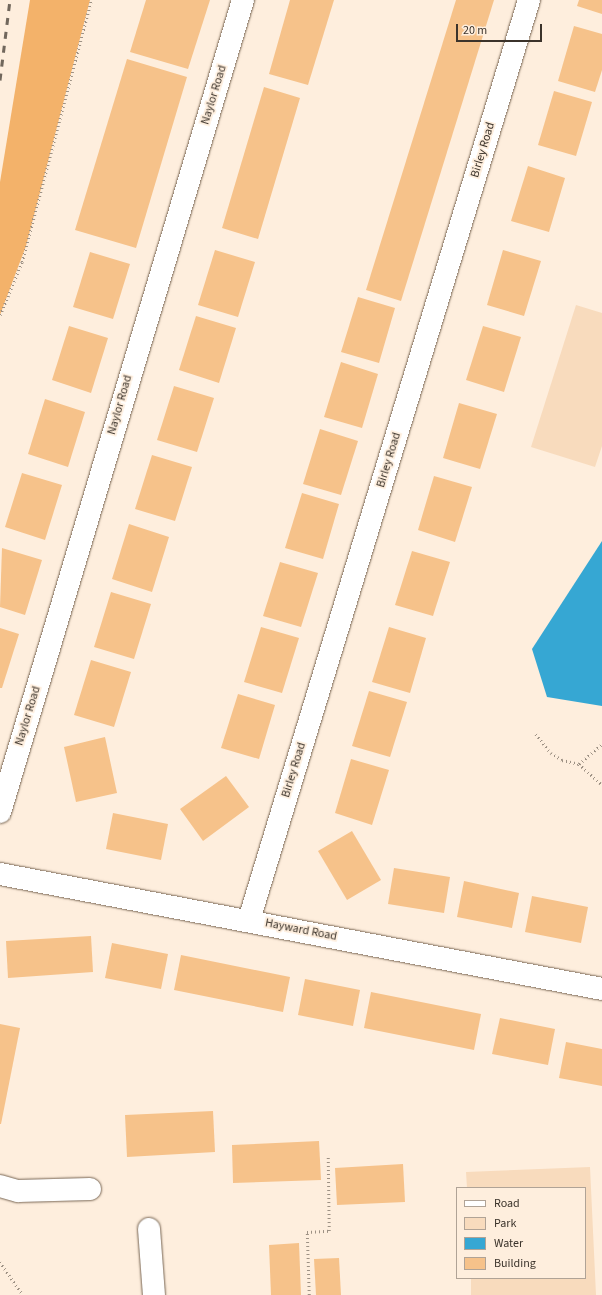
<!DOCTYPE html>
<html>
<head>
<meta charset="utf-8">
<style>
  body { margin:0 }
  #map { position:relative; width:602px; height:1295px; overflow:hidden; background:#feeedd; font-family:"Source Sans 3",sans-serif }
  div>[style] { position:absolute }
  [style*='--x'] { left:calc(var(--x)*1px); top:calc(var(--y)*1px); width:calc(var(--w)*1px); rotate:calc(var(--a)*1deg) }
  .green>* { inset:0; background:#f8dbbd }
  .forest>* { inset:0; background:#f3b26a }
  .water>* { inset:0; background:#36a7d3 }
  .building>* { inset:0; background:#f6c28a }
  .path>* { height:2.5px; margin-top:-1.25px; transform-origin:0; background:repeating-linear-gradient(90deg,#9d9184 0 1px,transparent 0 4px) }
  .roads { filter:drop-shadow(0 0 1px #796755) drop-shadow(0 0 1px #796755) }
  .minor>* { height:22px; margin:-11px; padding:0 11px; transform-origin:11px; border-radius:11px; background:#fff }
  .rail>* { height:3px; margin-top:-1.5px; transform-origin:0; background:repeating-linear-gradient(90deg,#71675c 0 7px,transparent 0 14px) }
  span { translate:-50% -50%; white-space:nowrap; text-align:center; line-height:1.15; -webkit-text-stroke:3.5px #feeedd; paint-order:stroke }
  .street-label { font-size:12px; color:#3b332b }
  .legend { position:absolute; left:456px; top:1187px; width:130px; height:92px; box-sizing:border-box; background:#feeedd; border:1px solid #b0a396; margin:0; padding:5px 7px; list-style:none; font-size:12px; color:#3b332b }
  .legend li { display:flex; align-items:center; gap:8px; height:20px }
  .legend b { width:20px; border:1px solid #b0a396 }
  .scale { position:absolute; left:456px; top:24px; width:86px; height:18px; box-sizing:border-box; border:2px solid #3b332b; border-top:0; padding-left:5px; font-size:12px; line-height:14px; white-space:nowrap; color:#3b332b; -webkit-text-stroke:3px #feeedd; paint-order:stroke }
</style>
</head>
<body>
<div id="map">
  <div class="green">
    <div style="clip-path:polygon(576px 305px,602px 313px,602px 446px,595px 467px,531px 447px)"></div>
    <div style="clip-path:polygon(590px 1167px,596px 1295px,471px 1295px,471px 1278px,585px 1278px,585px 1188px,467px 1188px,466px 1172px)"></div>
  </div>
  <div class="forest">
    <div style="clip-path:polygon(30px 0,90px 0,26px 246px,0 315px,0 182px)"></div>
  </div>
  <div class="water">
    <div style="clip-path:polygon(602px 541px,602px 706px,547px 697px,532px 649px)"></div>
  </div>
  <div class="building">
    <div style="clip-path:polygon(146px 0,210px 0,188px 69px,130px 52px)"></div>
    <div style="clip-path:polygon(290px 0,334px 0,308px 85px,269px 74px)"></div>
    <div style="clip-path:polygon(456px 0,494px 0,401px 301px,366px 290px)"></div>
    <div style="clip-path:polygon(579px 0,602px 0,602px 14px,577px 6px)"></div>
    <div style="clip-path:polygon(574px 26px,602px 34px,602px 70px,595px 92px,558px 81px)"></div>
    <div style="clip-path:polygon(127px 59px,187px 77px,136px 248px,75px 230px)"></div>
    <div style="clip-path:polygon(264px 87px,300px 98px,258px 239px,222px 228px)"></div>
    <div style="clip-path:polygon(554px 91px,592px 102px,576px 156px,538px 145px)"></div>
    <div style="clip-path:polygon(528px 166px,565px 178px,549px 232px,511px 221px)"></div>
    <div style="clip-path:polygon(215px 250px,255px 262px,238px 317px,198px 305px)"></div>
    <div style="clip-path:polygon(503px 250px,541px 261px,524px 316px,487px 305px)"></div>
    <div style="clip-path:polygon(90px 252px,130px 264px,113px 319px,73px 307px)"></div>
    <div style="clip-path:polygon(358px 297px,395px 308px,379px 363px,341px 352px)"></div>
    <div style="clip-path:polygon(196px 316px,236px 328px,219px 383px,179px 370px)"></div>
    <div style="clip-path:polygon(69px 326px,108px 338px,91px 393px,52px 380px)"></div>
    <div style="clip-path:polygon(483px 326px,521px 337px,504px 392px,466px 380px)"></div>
    <div style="clip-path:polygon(341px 362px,378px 374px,362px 428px,324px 417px)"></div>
    <div style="clip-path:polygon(174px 386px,214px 398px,197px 452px,157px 440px)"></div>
    <div style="clip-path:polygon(45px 399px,85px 412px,68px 467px,28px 454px)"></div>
    <div style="clip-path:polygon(459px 403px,497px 414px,480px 469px,443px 458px)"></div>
    <div style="clip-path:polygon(320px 429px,358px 441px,341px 495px,303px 484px)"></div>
    <div style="clip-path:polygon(152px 455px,192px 467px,175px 521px,135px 509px)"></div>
    <div style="clip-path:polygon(22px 473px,62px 485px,45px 540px,5px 527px)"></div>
    <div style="clip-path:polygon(434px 476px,472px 487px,455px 542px,418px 530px)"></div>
    <div style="clip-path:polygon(302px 493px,339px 504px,323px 559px,285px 548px)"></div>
    <div style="clip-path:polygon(129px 524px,169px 537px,152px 592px,112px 579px)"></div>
    <div style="clip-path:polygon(2px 548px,42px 560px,25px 615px,0 607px)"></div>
    <div style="clip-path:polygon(412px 551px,450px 562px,433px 616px,395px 605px)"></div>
    <div style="clip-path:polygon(280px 562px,318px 573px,301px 627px,263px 616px)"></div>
    <div style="clip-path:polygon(111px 592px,151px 604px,134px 659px,94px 647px)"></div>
    <div style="clip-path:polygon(261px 627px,299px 638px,282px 693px,244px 682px)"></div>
    <div style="clip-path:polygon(389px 627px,426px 638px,410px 693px,372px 682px)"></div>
    <div style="clip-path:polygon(0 628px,19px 634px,2px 688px,0 688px)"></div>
    <div style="clip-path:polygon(91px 660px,131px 672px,114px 727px,74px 715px)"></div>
    <div style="clip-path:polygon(369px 691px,407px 702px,390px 757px,352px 746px)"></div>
    <div style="clip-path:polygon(238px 694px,275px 705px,259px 759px,221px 748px)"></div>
    <div style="clip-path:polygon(105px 737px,117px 793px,76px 802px,64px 747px)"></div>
    <div style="clip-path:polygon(351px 759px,389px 770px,372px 825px,335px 813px)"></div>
    <div style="clip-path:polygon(226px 776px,249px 807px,203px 841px,180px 809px)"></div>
    <div style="clip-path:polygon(113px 813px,168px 824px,161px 860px,106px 849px)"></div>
    <div style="clip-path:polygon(352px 831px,381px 880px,347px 900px,318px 851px)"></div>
    <div style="clip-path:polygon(394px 868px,450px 877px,444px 913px,388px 904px)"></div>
    <div style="clip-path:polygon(464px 881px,519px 893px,512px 928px,457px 917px)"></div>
    <div style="clip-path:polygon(532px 896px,588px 907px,581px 943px,525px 932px)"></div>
    <div style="clip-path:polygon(91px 936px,93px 972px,8px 978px,6px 941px)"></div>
    <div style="clip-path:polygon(112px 943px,168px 954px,161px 989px,105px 978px)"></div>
    <div style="clip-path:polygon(181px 955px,290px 977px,283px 1012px,174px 990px)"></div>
    <div style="clip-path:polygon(305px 979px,360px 990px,353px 1026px,298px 1015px)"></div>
    <div style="clip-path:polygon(371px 992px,481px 1014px,474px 1050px,364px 1028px)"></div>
    <div style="clip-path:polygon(500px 1018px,555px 1029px,548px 1065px,492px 1054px)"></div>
    <div style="clip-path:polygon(0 1024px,20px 1028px,1px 1124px,0 1124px)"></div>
    <div style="clip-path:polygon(566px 1042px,602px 1049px,602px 1086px,559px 1078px)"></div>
    <div style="clip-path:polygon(213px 1111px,215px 1152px,127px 1157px,125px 1115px)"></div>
    <div style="clip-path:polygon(319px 1141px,321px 1180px,233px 1183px,232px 1145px)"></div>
    <div style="clip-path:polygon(403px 1164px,405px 1202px,337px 1205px,335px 1168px)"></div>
    <div style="clip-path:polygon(299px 1243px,301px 1295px,271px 1295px,269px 1245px)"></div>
    <div style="clip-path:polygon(339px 1258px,341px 1295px,316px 1295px,314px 1259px)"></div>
  </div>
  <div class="path">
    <div style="--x:0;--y:315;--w:57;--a:-67.5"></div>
    <div style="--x:22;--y:262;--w:271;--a:-75.2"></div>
    <div style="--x:536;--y:734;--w:24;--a:52"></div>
    <div style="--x:551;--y:753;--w:13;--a:32"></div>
    <div style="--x:562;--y:760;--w:17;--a:13"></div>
    <div style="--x:579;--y:764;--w:30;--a:-41"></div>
    <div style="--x:579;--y:764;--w:31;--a:42"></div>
    <div style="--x:0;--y:1262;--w:40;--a:55.1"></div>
    <div style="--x:309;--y:1295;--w:63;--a:-91.8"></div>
    <div style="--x:307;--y:1232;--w:22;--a:-3"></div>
    <div style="--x:329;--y:1231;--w:76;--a:-90.8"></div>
  </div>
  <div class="roads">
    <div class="minor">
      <div style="--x:0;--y:812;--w:848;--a:-73.34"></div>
      <div style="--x:0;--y:874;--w:613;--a:10.81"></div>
      <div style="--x:249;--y:920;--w:962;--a:-73.07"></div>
      <div style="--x:0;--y:1186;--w:19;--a:16"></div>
      <div style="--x:18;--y:1191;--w:72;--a:-1.6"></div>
      <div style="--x:149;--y:1229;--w:66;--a:85.7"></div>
    </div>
  </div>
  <div class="rail">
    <div style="--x:0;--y:80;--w:81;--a:-82.9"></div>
  </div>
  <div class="street-label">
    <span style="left:214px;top:95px;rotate:-73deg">Naylor Road</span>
    <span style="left:483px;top:150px;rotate:-73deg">Birley Road</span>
    <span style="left:120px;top:405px;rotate:-74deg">Naylor Road</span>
    <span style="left:389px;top:460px;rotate:-73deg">Birley Road</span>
    <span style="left:28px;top:716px;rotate:-73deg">Naylor Road</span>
    <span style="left:294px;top:770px;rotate:-73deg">Birley Road</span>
    <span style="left:301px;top:930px;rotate:11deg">Hayward Road</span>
  </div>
  <ul class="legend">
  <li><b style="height:5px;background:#fff"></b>Road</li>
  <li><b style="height:11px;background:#f8dbbd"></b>Park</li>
  <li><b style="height:11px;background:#36a7d3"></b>Water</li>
  <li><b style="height:11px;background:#f6c28a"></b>Building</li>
  </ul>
  <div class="scale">20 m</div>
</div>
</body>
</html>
